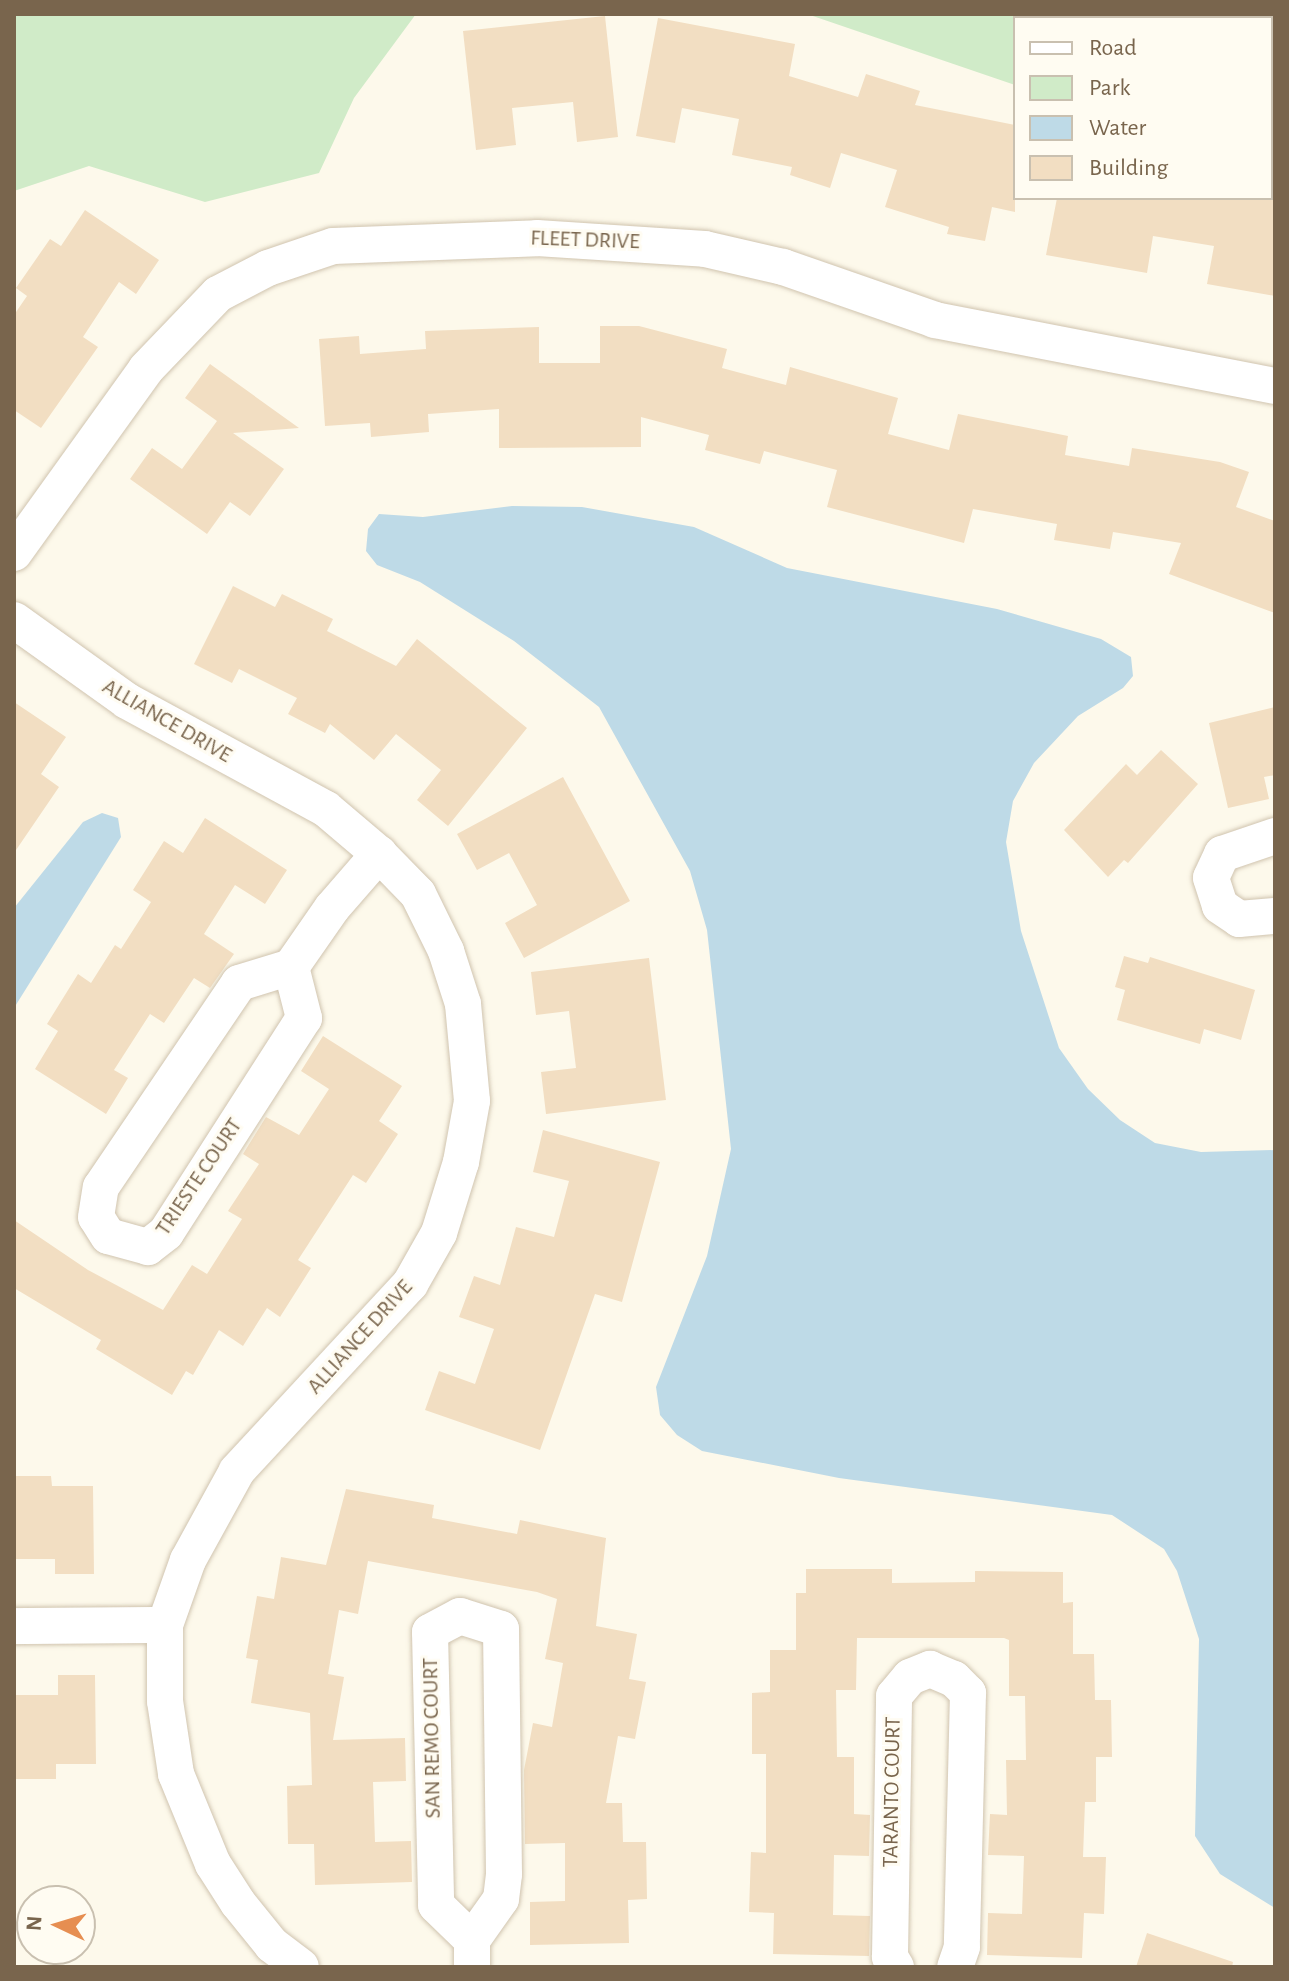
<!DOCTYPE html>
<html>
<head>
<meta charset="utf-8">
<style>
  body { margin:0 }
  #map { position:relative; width:1289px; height:1981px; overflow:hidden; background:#fdf9eb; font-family:"Alegreya Sans",sans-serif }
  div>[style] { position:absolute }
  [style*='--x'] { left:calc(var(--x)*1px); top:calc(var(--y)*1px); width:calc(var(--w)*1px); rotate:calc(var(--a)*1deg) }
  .green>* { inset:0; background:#d0ebc8 }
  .water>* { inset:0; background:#bedae7 }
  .building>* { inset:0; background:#f2dec2 }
  .roads { filter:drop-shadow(0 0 2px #d0c4af) drop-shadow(0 0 2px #d0c4af) }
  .minor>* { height:36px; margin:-18px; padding:0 18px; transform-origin:18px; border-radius:18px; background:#fff }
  span { translate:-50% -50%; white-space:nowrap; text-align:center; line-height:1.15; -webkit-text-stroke:6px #fffcf2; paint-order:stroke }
  .street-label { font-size:22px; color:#79654d }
  .frame { position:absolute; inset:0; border:16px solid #79654d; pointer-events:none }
  .legend { position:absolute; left:1013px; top:16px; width:260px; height:184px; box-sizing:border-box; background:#fffcf2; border:2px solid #c9c0b0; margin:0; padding:10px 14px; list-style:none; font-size:24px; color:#79654d }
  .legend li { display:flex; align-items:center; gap:16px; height:40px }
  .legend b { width:40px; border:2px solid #c9c0b0 }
  .north { position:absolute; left:16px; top:1885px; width:80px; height:80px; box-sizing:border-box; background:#fffcf2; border:2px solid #c9c0b0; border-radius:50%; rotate:274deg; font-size:22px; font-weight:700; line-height:32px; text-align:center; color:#79654d }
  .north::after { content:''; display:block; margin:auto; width:28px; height:36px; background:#e68e51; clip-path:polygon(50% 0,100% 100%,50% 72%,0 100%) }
</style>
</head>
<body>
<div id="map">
  <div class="green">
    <div style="clip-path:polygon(14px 14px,416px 14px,354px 98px,319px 173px,205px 202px,89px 166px,14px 191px)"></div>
    <div style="clip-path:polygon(807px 14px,1275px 14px,1275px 142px,1271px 18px,1015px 18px,1015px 85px)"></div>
  </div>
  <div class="water">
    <div style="clip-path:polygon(512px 506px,582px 507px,694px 527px,787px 568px,997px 609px,1101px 639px,1131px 657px,1133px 676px,1123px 688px,1078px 716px,1034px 763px,1013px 801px,1006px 842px,1021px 931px,1059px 1048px,1088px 1089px,1120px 1120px,1155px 1143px,1201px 1152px,1275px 1150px,1275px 1908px,1220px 1874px,1195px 1836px,1199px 1639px,1177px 1571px,1164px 1549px,1112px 1515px,839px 1478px,702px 1451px,677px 1435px,660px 1415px,656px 1387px,707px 1256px,731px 1149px,707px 930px,690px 871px,599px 707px,514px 641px,420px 582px,377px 565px,366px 551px,368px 529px,379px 514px,423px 517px)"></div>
    <div style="clip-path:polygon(102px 813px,118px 818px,121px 837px,14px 1008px,14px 908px,83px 822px)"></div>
  </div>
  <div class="building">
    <div style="clip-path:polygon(605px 16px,618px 137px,577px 142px,573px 102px,512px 108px,516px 145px,476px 150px,463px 31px)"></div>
    <div style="clip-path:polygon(658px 18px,795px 44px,789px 76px,858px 97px,866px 74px,920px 91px,915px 105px,1015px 125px,1015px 212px,992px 207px,985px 241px,947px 234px,949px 227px,885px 207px,897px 170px,841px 153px,830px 188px,790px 175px,792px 167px,732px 155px,739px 119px,682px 108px,675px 143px,636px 136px)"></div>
    <div style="clip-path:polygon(1057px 198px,1275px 198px,1275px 296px,1207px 284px,1214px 246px,1153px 236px,1147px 273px,1046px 255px)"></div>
    <div style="clip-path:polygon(85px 210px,159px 260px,136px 294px,119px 282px,83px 337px,98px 347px,41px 428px,14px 410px,14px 315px,27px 296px,16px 288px,50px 239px,61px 246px)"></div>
    <div style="clip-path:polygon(600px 326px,639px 326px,727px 349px,722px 368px,786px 385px,790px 367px,898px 398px,888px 434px,949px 450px,958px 414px,1068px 436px,1065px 455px,1129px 466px,1132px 448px,1220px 462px,1249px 472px,1236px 507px,1275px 521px,1275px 613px,1169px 574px,1181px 543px,1113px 532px,1110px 549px,1054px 540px,1057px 524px,973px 509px,964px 543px,827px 507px,837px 470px,764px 451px,760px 464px,705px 450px,709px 435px,641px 417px,641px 447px,499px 448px,499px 409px,428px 414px,429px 432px,371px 437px,370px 423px,325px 426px,319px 339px,359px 336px,360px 354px,426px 349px,425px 331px,539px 327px,539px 363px,600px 363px)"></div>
    <div style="clip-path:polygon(210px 364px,299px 428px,233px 433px,284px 469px,250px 516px,230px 502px,207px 534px,130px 479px,152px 448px,182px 469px,217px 421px,185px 398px)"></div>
    <div style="clip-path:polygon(233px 586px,275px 607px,282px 594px,333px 619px,327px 631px,396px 666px,417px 639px,527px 728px,448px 826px,417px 800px,441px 770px,396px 734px,374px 760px,330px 724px,325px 733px,288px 714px,297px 698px,239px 669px,232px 683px,194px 664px)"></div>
    <div style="clip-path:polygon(14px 702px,66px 737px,41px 774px,59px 787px,14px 853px)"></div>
    <div style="clip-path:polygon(1275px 707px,1275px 775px,1264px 777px,1269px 799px,1228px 808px,1209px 723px)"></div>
    <div style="clip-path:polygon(1161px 750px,1198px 784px,1128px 863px,1124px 860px,1108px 877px,1064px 830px,1126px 764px,1137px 775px)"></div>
    <div style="clip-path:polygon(563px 777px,630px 901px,524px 958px,505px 923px,537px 905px,509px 853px,477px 870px,457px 834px)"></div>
    <div style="clip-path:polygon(205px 818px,287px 870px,265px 904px,235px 885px,204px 934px,234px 954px,210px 988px,194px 978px,164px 1023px,150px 1014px,114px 1070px,128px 1078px,106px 1114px,35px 1069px,58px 1031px,47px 1024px,78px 974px,91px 983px,115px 945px,121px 949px,151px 902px,133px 890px,164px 841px,183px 853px)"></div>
    <div style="clip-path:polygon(1124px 956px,1148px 963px,1150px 957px,1255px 990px,1241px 1040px,1204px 1029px,1200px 1044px,1117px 1020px,1125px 990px,1115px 987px)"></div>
    <div style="clip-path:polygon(649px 958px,666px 1100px,546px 1114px,541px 1072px,576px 1068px,569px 1011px,536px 1015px,531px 972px)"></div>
    <div style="clip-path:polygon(323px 1036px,402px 1086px,379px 1121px,398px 1134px,366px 1183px,353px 1175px,298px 1260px,311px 1268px,280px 1317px,267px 1308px,243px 1346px,219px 1330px,193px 1375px,186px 1371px,172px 1395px,96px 1349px,101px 1340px,14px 1288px,14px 1220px,88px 1270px,163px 1310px,192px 1265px,207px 1274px,242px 1219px,228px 1211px,259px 1164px,243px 1154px,266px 1117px,299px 1135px,329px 1089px,301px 1071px)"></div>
    <div style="clip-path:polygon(543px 1130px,660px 1162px,622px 1302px,595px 1294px,540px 1450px,425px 1410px,439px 1371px,475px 1384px,494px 1329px,459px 1317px,474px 1276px,500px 1285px,516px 1227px,554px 1237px,569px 1181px,533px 1172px)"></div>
    <div style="clip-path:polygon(14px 1476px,51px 1476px,52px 1486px,93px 1486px,94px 1574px,55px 1574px,55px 1559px,14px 1559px)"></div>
    <div style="clip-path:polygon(346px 1489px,434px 1505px,432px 1518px,517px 1534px,520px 1520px,606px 1538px,596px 1626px,637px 1634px,629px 1679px,646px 1682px,635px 1739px,618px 1736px,606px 1803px,622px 1803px,623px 1842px,646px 1842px,647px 1899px,628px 1900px,629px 1943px,530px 1945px,530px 1902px,565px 1901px,565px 1843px,525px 1844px,524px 1770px,533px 1723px,552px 1727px,563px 1663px,545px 1659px,557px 1599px,537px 1592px,368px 1561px,358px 1614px,339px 1610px,328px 1674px,344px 1677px,333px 1740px,405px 1738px,406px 1781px,373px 1782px,375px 1842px,411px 1841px,412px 1882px,315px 1885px,314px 1844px,288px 1844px,287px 1786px,312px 1785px,310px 1713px,251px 1703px,258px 1660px,246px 1658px,257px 1596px,274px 1599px,281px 1557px,326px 1565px)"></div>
    <div style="clip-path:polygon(806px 1569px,892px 1569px,892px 1583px,975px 1582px,975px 1571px,1063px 1572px,1063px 1603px,1073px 1602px,1073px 1654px,1094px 1654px,1095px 1700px,1111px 1700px,1112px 1757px,1096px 1757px,1096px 1802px,1085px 1802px,1083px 1857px,1106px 1857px,1104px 1914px,1084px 1913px,1082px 1958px,987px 1955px,988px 1913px,1022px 1914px,1024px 1856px,988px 1855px,990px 1814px,1007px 1815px,1006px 1760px,1026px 1760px,1025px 1696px,1009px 1696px,1009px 1640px,1004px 1638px,857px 1638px,856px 1690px,836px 1690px,837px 1757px,854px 1757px,854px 1814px,870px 1815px,869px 1856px,834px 1855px,833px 1915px,870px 1916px,869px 1956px,773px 1954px,774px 1913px,749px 1912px,751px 1852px,766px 1853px,766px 1754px,752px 1754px,752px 1693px,770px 1692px,770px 1650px,796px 1650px,796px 1593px,806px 1593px)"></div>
    <div style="clip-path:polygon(58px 1675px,95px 1675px,96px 1764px,56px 1764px,56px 1779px,14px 1779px,14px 1695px,58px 1695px)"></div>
    <div style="clip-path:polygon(1147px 1933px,1233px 1962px,1232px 1967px,1136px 1967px)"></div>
  </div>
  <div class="roads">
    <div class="minor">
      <div style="--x:14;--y:553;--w:226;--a:-54.3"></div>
      <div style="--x:146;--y:369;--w:104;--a:-46.2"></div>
      <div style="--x:218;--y:294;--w:56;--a:-27.5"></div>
      <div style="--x:268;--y:268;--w:69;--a:-18.7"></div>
      <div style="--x:333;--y:246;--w:204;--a:-2.2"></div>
      <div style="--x:537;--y:238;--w:168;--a:3.7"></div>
      <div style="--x:705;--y:249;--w:80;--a:13"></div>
      <div style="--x:783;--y:267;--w:161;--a:19.2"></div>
      <div style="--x:935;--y:320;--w:346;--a:11"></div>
      <div style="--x:14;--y:620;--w:139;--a:35.6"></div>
      <div style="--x:127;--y:701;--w:226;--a:28.5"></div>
      <div style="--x:326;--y:809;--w:70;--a:40.3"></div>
      <div style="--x:379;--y:854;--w:56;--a:45.7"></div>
      <div style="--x:418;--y:894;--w:64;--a:63.8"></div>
      <div style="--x:446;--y:951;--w:56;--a:72.2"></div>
      <div style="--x:463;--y:1004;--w:97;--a:84.7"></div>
      <div style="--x:472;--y:1101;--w:62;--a:100.2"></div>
      <div style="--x:461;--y:1162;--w:74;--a:107.2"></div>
      <div style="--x:439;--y:1233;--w:59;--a:119.6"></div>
      <div style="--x:410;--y:1284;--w:255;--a:132.8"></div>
      <div style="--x:237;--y:1471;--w:102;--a:118.8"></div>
      <div style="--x:188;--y:1560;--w:69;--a:109.5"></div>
      <div style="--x:165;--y:1625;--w:76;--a:90"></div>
      <div style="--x:165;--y:1701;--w:74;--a:81.4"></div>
      <div style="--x:176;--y:1774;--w:97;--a:67.7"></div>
      <div style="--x:213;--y:1864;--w:46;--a:57.3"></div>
      <div style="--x:238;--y:1903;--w:54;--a:51"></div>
      <div style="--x:272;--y:1945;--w:36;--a:37"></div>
      <div style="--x:1275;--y:836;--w:56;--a:161.2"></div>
      <div style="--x:1222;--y:854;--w:26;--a:115"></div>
      <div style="--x:1211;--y:878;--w:29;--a:72"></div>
      <div style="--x:1220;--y:906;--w:23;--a:34"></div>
      <div style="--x:1239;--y:919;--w:36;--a:-5"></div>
      <div style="--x:291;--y:967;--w:53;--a:75.7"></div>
      <div style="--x:304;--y:1018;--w:255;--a:122.7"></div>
      <div style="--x:166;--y:1233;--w:23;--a:142"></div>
      <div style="--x:148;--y:1247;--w:41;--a:-164.6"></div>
      <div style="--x:108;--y:1236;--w:22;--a:-122"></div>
      <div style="--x:96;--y:1217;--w:30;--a:-81"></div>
      <div style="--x:101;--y:1187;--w:246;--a:-55.9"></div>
      <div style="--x:239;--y:983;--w:54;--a:-17.1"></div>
      <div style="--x:291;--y:967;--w:72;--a:-55.2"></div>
      <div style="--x:332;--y:908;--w:72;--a:-49"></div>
      <div style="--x:14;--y:1626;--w:151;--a:-0.4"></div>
      <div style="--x:472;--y:1967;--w:27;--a:-90"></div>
      <div style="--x:472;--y:1940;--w:50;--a:-54.7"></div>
      <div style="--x:501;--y:1899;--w:25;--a:-83"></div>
      <div style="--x:504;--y:1874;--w:245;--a:-90.7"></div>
      <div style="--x:501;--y:1629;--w:43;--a:-162.4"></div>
      <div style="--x:460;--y:1616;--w:34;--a:152"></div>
      <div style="--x:430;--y:1632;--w:273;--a:88.7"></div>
      <div style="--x:436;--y:1905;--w:50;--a:44.2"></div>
      <div style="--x:896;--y:1967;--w:12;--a:-121"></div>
      <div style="--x:890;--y:1957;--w:261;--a:-89.1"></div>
      <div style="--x:894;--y:1696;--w:25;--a:-50"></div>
      <div style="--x:910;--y:1677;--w:22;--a:-22"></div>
      <div style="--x:930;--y:1669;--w:26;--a:23"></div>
      <div style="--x:954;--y:1679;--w:20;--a:45"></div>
      <div style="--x:968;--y:1693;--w:254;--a:91.4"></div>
      <div style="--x:962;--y:1947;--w:21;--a:109"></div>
    </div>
  </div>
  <div class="street-label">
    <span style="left:585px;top:240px;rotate:2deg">FLEET DRIVE</span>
    <span style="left:167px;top:721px;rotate:30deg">ALLIANCE DRIVE</span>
    <span style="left:199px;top:1177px;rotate:-56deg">TRIESTE COURT</span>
    <span style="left:360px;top:1337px;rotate:-48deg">ALLIANCE DRIVE</span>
    <span style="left:432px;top:1738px;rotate:-91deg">SAN REMO COURT</span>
    <span style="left:892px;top:1792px;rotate:-89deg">TARANTO COURT</span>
  </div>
  <div class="frame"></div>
  <ul class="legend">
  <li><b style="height:10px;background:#fff"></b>Road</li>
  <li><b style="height:22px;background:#d0ebc8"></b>Park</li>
  <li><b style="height:22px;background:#bedae7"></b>Water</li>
  <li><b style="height:22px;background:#f2dec2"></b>Building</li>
  </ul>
  <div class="north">N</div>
</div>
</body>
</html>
